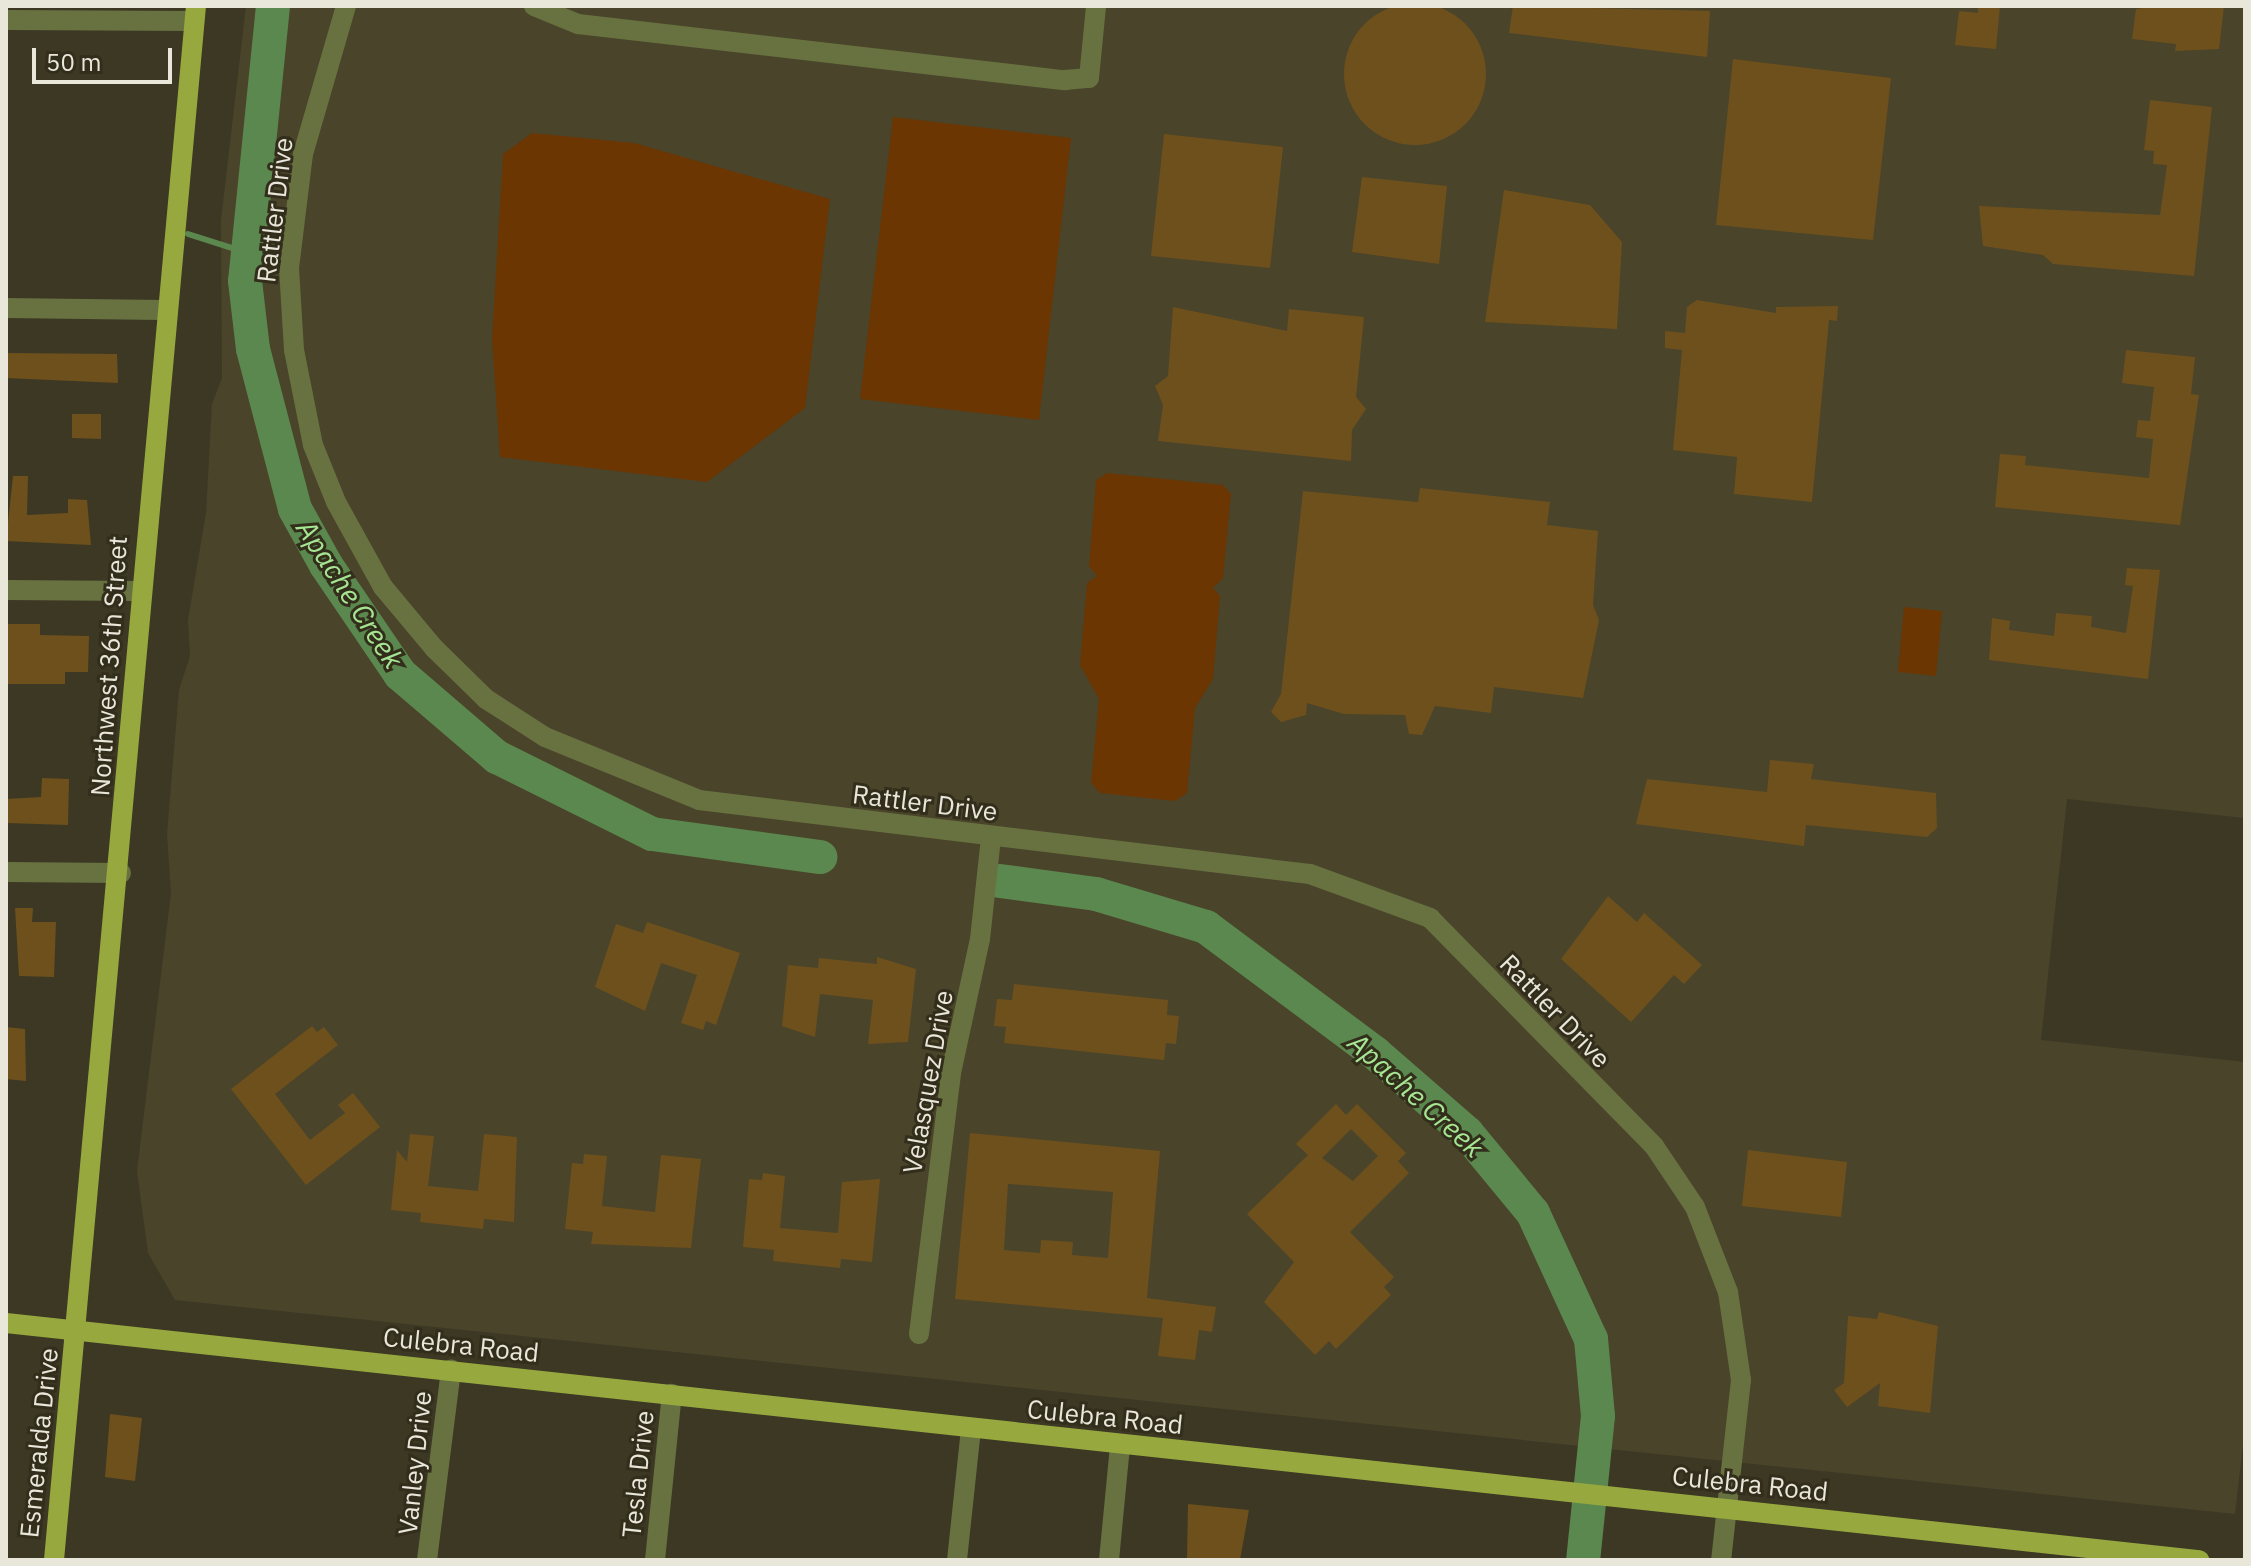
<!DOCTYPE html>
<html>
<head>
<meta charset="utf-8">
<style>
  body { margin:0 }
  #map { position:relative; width:2251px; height:1566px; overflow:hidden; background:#3c3824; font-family:"IBM Plex Sans",sans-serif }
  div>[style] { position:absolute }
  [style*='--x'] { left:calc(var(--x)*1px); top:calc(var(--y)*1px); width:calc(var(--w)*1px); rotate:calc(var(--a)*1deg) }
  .built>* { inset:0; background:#4a442a }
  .green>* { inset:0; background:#6b3601 }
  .stream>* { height:6px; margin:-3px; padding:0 3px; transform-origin:3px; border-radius:3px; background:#5b884e }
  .river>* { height:34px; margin:-17px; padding:0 17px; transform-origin:17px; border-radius:17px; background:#5b884e }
  .building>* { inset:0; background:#6e501d }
  .round { border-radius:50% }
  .minor>* { height:20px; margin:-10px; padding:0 10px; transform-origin:10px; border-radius:10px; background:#687241 }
  .major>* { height:20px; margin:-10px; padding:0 10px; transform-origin:10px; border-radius:10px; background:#97a93e }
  span { translate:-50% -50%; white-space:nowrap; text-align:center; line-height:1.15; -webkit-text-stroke:6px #322e1b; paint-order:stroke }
  .street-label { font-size:26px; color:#e9e6da }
  .water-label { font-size:28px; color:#a6e693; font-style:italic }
  .frame { position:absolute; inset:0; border:8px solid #e9e6da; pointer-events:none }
  .scale { position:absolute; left:32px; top:48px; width:140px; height:36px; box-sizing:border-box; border:4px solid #e9e6da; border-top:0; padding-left:10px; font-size:24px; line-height:28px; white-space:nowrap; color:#e9e6da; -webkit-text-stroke:6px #322e1b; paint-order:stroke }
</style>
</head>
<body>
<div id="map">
  <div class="built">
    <div style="clip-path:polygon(246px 6px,2245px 6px,2245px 818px,2067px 799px,2041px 1040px,2245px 1062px,2245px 1427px,2235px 1514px,175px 1300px,148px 1253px,137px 1171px,171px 893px,167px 834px,179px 690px,190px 656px,188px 620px,206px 513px,212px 404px,222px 378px,221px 220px)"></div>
  </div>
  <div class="green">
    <div style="clip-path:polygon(893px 117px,1071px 138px,1039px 420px,860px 399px)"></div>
    <div style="clip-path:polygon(532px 133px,634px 143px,830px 199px,805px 408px,707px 482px,500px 457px,492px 339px,503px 154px)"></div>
    <div style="clip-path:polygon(1107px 473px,1223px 485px,1231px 494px,1223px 578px,1213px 588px,1220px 596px,1213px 679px,1195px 708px,1187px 793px,1175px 801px,1100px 793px,1091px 783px,1099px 699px,1080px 665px,1087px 583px,1097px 576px,1089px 566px,1096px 480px)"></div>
    <div style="clip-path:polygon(1904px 607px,1942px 611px,1936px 676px,1898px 672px)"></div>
  </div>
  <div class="stream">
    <div style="--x:188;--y:234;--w:63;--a:17.6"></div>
  </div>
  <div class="river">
    <div style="--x:273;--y:6;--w:276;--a:95.8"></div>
    <div style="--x:245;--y:281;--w:68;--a:83.3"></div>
    <div style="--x:253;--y:349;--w:165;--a:75.3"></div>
    <div style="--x:295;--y:509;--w:64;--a:61"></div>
    <div style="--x:326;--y:565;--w:132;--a:55.8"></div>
    <div style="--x:400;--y:674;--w:128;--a:40.6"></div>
    <div style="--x:497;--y:757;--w:173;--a:26.4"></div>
    <div style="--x:652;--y:834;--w:170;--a:7.8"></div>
    <div style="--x:1000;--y:881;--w:97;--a:7.7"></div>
    <div style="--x:1096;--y:894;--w:115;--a:16.7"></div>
    <div style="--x:1206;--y:927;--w:211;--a:36.7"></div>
    <div style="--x:1375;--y:1053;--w:122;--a:41"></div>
    <div style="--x:1467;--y:1133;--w:104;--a:50.5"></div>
    <div style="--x:1533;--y:1213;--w:139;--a:65.3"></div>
    <div style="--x:1591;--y:1339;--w:77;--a:84.8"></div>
    <div style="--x:1598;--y:1416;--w:145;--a:95.9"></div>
  </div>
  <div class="building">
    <div class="round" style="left:1344px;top:3px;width:142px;height:142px"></div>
    <div style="clip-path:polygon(1513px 6px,1710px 11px,1707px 57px,1509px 33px)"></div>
    <div style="clip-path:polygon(1978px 6px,2000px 6px,1996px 49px,1955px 45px,1959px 11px,1978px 13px)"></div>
    <div style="clip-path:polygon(2159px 6px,2224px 6px,2219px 49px,2175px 51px,2176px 44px,2132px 39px,2136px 9px)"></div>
    <div style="clip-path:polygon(1733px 59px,1891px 78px,1873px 240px,1716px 225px)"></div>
    <div style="clip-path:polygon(2150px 100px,2212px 107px,2194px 276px,2053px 264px,2043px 255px,1983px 246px,1979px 206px,2160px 215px,2167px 165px,2153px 164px,2154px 151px,2144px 150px)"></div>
    <div style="clip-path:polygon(1164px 134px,1283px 147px,1270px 268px,1151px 256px)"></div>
    <div style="clip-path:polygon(1362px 177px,1447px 186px,1439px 264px,1352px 252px)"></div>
    <div style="clip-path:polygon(1504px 190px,1590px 205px,1622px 242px,1617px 329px,1485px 322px)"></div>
    <div style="clip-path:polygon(1697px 300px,1776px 313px,1776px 307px,1838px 306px,1837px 321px,1829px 320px,1812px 502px,1734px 494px,1737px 457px,1673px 450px,1682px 350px,1665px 348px,1665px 331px,1685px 333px,1687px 307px)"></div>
    <div style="clip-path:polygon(1173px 307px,1287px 331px,1289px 309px,1364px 317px,1356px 397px,1366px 409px,1352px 430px,1351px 461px,1158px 441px,1163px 405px,1155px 386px,1168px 376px)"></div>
    <div style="clip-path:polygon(2126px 350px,2195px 357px,2191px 394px,2199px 395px,2180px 525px,1995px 507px,2000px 454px,2026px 456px,2025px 465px,2149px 478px,2153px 439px,2136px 437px,2138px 420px,2150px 421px,2154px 387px,2122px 383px)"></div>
    <div style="clip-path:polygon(6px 353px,117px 354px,118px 383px,6px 378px)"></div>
    <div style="clip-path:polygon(72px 414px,101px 414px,101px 439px,72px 438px)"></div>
    <div style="clip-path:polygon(13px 476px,28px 476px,27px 515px,68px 513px,68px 499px,87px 500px,91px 545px,6px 541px)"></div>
    <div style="clip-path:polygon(1420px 488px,1550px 502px,1547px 525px,1598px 531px,1593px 605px,1599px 620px,1583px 698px,1494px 687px,1491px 713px,1435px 706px,1422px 735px,1409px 734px,1405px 715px,1344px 714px,1307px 703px,1306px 715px,1281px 722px,1271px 712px,1281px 694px,1303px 491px,1418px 502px)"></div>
    <div style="clip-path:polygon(2127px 568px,2160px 570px,2148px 679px,1989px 660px,1992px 618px,2010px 621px,2009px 630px,2054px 636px,2056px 613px,2092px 616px,2091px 627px,2126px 633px,2133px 586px,2125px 585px)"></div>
    <div style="clip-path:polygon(6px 624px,40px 624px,40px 635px,89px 636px,88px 672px,65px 672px,65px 684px,6px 684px)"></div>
    <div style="clip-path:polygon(1770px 760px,1814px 764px,1811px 779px,1936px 793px,1937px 828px,1927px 837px,1806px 825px,1804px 846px,1636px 824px,1647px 779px,1767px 792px)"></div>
    <div style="clip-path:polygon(42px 778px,69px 779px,68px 825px,6px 823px,6px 799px,41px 797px)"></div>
    <div style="clip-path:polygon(1608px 896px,1637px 922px,1644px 913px,1702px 965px,1684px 984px,1674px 975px,1631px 1022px,1561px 959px)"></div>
    <div style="clip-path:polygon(15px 908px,33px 908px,32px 922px,56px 922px,54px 977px,19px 976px)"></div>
    <div style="clip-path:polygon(647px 922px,740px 953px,716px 1025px,706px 1021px,703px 1030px,681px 1023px,697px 975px,661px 963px,645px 1011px,595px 987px,616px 924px,643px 933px)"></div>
    <div style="clip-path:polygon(877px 957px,916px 969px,908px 1042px,868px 1044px,873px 1000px,820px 994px,815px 1037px,782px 1026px,788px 965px,818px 968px,819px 958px,877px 964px)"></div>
    <div style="clip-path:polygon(1014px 984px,1168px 1000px,1167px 1015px,1179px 1016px,1176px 1044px,1166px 1043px,1164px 1060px,1004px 1043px,1006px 1027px,994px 1026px,997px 999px,1012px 1000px)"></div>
    <div style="clip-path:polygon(312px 1026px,317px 1032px,324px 1027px,338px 1045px,275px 1094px,310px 1140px,345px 1113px,338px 1105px,353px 1093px,380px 1127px,306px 1185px,231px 1089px)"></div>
    <div style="clip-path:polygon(6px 1027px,25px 1029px,26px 1081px,6px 1079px)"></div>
    <div style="clip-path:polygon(evenodd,1336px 1104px,1346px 1115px,1357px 1104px,1406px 1153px,1398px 1161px,1409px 1173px,1350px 1232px,1394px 1277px,1384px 1287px,1391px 1295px,1336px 1349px,1329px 1341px,1315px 1355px,1264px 1302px,1294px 1262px,1247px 1214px,1308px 1155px,1296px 1144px,1336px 1104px,1351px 1129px,1378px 1156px,1353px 1181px,1322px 1158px,1351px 1129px)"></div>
    <div style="clip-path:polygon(evenodd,970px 1133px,1160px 1151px,1147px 1298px,1216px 1307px,1212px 1332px,1199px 1330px,1195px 1360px,1158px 1356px,1163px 1318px,955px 1299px,970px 1133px,1008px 1184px,1113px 1192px,1108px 1258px,1072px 1255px,1073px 1242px,1041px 1240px,1040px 1253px,1004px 1250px,1008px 1184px)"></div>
    <div style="clip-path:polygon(410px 1134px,434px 1136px,428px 1186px,478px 1191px,484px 1134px,517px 1137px,514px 1222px,484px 1219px,483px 1229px,420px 1222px,421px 1213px,391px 1210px,397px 1150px,407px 1162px)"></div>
    <div style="clip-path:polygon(1748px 1150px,1847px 1162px,1841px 1217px,1742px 1206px)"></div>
    <div style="clip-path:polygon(584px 1154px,607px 1156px,602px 1206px,655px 1212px,661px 1155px,701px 1159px,691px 1248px,591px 1244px,593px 1232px,565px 1229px,572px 1163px,583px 1164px)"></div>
    <div style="clip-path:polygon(763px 1173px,785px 1176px,780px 1228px,838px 1233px,842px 1182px,880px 1179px,872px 1262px,841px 1259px,840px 1268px,773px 1261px,774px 1250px,743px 1247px,749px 1179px,762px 1180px)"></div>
    <div style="clip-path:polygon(1879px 1312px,1938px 1326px,1930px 1413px,1878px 1406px,1880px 1383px,1847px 1407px,1834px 1390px,1844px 1383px,1848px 1316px,1877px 1319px)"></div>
    <div style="clip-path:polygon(110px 1414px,142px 1418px,135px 1481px,105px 1477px)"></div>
    <div style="clip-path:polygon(1188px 1504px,1249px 1510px,1240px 1560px,1187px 1560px)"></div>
  </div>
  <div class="minor">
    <div style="--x:346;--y:6;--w:154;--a:106.2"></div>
    <div style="--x:303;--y:154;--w:115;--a:97"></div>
    <div style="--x:289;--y:268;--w:82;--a:86.5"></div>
    <div style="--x:294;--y:350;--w:97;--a:78.7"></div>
    <div style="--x:313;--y:445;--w:61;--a:68"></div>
    <div style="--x:336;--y:502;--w:97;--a:61.1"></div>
    <div style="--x:383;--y:587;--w:80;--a:50.1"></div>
    <div style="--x:434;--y:648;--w:73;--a:44.4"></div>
    <div style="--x:486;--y:699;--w:70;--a:32.8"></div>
    <div style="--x:545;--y:737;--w:166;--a:22.2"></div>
    <div style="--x:699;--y:800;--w:615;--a:6.91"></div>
    <div style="--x:1310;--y:874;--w:128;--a:20.1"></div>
    <div style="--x:1430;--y:918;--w:320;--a:45.5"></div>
    <div style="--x:1654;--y:1146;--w:73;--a:56.1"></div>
    <div style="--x:1695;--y:1207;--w:91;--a:68.8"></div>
    <div style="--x:1728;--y:1292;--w:89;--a:81.6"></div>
    <div style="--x:1741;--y:1380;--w:181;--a:96.3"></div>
    <div style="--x:534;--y:6;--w:48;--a:22.2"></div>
    <div style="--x:578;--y:24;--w:490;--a:6.6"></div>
    <div style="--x:1065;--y:80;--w:24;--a:-5"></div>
    <div style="--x:1089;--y:78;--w:72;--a:-84.4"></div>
    <div style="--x:6;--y:20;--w:188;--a:0.3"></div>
    <div style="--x:6;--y:308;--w:157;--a:0.7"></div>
    <div style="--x:6;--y:590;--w:133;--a:0.4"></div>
    <div style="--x:6;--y:872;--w:115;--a:0.5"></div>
    <div style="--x:919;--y:1334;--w:263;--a:-83"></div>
    <div style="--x:951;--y:1073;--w:137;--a:-77.8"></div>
    <div style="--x:980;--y:939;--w:102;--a:-83.8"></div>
    <div style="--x:427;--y:1560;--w:192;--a:-82.8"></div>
    <div style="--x:655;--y:1560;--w:167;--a:-84.2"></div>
    <div style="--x:957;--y:1560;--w:133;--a:-83.9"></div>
    <div style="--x:1109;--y:1560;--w:116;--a:-84.5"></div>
  </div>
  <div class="major">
    <div style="--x:6;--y:1323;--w:2206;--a:6.17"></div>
    <div style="--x:54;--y:1560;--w:1560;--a:-84.78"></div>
  </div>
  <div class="street-label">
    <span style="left:275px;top:210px;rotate:-83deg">Rattler Drive</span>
    <span style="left:109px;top:666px;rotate:-86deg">Northwest 36th Street</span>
    <span style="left:925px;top:803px;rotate:7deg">Rattler Drive</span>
    <span style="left:1555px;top:1011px;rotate:46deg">Rattler Drive</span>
    <span style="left:928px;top:1082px;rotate:-80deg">Velasquez Drive</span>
    <span style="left:461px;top:1345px;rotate:6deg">Culebra Road</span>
    <span style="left:1105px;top:1417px;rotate:6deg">Culebra Road</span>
    <span style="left:39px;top:1443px;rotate:-84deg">Esmeralda Drive</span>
    <span style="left:415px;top:1463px;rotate:-84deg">Vanley Drive</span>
    <span style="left:638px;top:1474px;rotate:-84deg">Tesla Drive</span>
    <span style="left:1750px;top:1484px;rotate:6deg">Culebra Road</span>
  </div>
  <div class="water-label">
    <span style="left:350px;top:594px;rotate:57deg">Apache Creek</span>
    <span style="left:1416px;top:1095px;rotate:42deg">Apache Creek</span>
  </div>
  <div class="frame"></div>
  <div class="scale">50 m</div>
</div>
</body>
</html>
